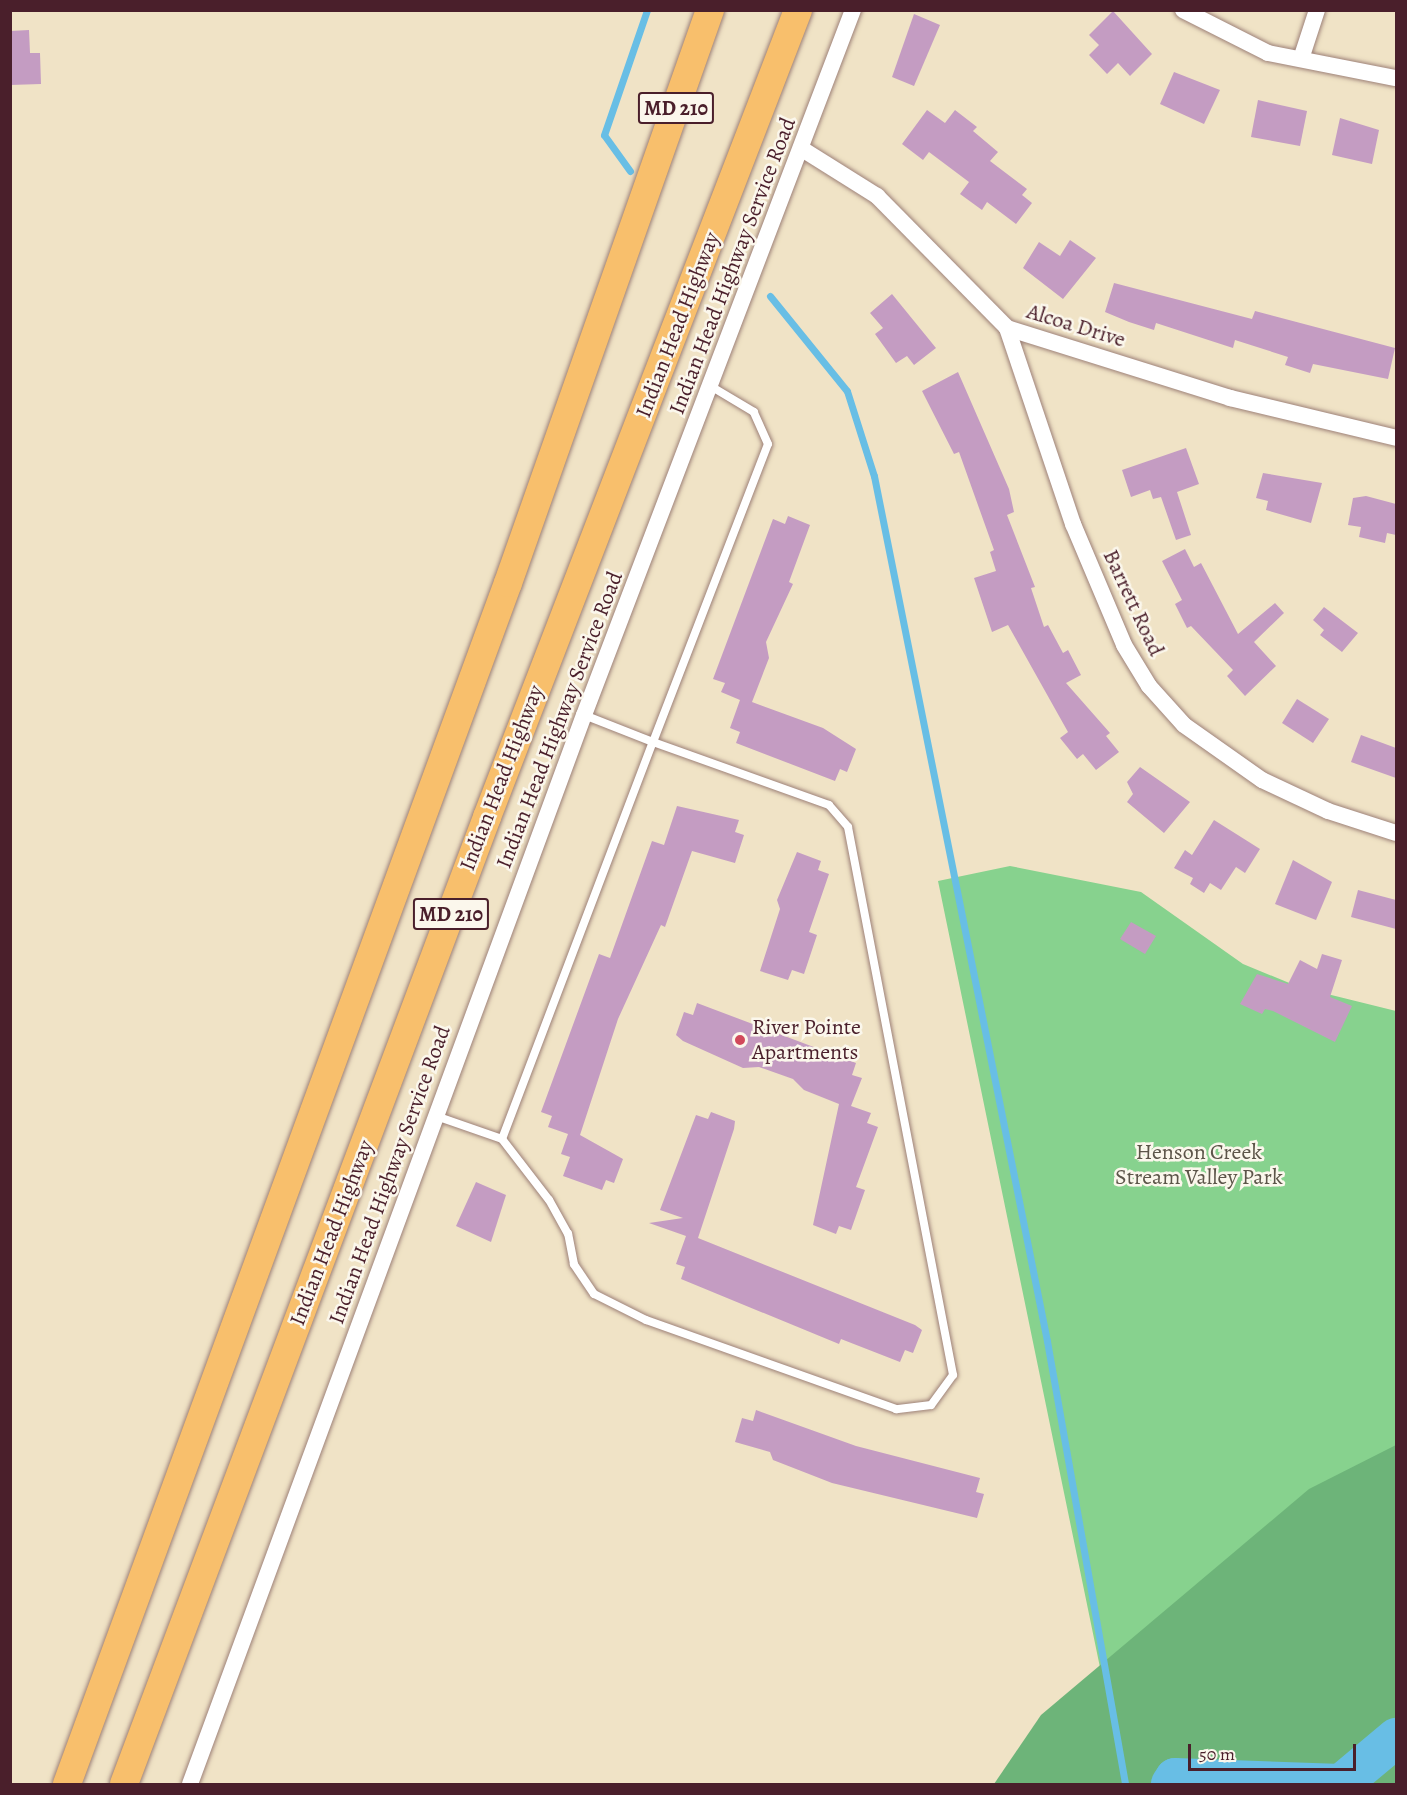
<!DOCTYPE html>
<html>
<head>
<meta charset="utf-8">
<style>
  body { margin:0 }
  #map { position:relative; width:1407px; height:1795px; overflow:hidden; background:#f0e3c6; font-family:Alegreya,serif }
  div>[style] { position:absolute }
  [style*='--x'] { left:calc(var(--x)*1px); top:calc(var(--y)*1px); width:calc(var(--w)*1px); rotate:calc(var(--a)*1deg) }
  .green>* { inset:0; background:#87d28e }
  .forest>* { inset:0; background:#6db479 }
  .stream>* { height:7px; margin:-3.5px; padding:0 3.5px; transform-origin:3.5px; border-radius:3.5px; background:#68bee5 }
  .river>* { height:40px; margin:-20px; padding:0 20px; transform-origin:20px; border-radius:20px; background:#68bee5 }
  .building>* { inset:0; background:#c49cc2 }
  .roads { filter:drop-shadow(0 0 2px #9d8178) drop-shadow(0 0 2px #9d8178) }
  .service>* { height:8px; margin:-4px; padding:0 4px; transform-origin:4px; border-radius:4px; background:#fff }
  .minor>* { height:16px; margin:-8px; padding:0 8px; transform-origin:8px; border-radius:8px; background:#fff }
  .trunk>* { height:28px; margin:-14px; padding:0 14px; transform-origin:14px; border-radius:14px; background:#f8bf6c }
  .dots>* { width:16px; height:16px; translate:-50% -50%; box-sizing:border-box; border:3px solid #fbf7ec; border-radius:50% }
  span { translate:-50% -50%; white-space:nowrap; text-align:center; line-height:1.15; -webkit-text-stroke:5px #fbf7ec; paint-order:stroke }
  .shield-label span { padding:2px 4px; background:#fbf7ec; border:2px solid; border-radius:4px; -webkit-text-stroke-width:0 }
  .shield-label { font-size:21px; color:#4a1f2b; font-weight:700 }
  .street-label { font-size:22px; color:#4a1f2b }
  .poi-label { font-size:22px; color:#4a1f2b }
  .left { translate:0 -50%; text-align:left }
  .park-label { font-size:22px; color:#5c5549 }
  .frame { position:absolute; inset:0; border:12px solid #4a1f2b; pointer-events:none }
  .scale { position:absolute; left:1188px; top:1744px; width:168px; height:27px; box-sizing:border-box; border:3px solid #4a1f2b; border-top:0; padding-left:8px; font-size:18px; line-height:21px; white-space:nowrap; color:#4a1f2b; -webkit-text-stroke:4px #fbf7ec; paint-order:stroke }
</style>
</head>
<body>
<div id="map">
  <div class="green">
    <div style="clip-path:polygon(1010px 866px,1141px 892px,1243px 964px,1299px 987px,1396px 1011px,1396px 1784px,1124px 1784px,938px 881px)"></div>
  </div>
  <div class="forest">
    <div style="clip-path:polygon(1396px 1445px,1396px 1784px,994px 1784px,1041px 1715px,1309px 1489px)"></div>
  </div>
  <div class="stream">
    <div style="--x:630;--y:171;--w:44;--a:-125.8"></div>
    <div style="--x:604;--y:135;--w:132;--a:-71"></div>
    <div style="--x:770;--y:296;--w:122;--a:51"></div>
    <div style="--x:847;--y:391;--w:89;--a:72.4"></div>
    <div style="--x:874;--y:476;--w:882;--a:78.69"></div>
    <div style="--x:1047;--y:1341;--w:450;--a:80"></div>
  </div>
  <div class="river">
    <div style="--x:1171;--y:1784;--w:7;--a:-56"></div>
    <div style="--x:1175;--y:1778;--w:166;--a:2.1"></div>
    <div style="--x:1341;--y:1784;--w:72;--a:-39.9"></div>
  </div>
  <div class="building">
    <div style="clip-path:polygon(1113px 11px,1152px 54px,1130px 76px,1118px 63px,1107px 74px,1089px 55px,1099px 45px,1089px 35px)"></div>
    <div style="clip-path:polygon(914px 14px,940px 25px,914px 86px,892px 77px)"></div>
    <div style="clip-path:polygon(29px 30px,30px 53px,40px 53px,41px 84px,10px 85px,10px 31px)"></div>
    <div style="clip-path:polygon(1174px 72px,1220px 90px,1204px 124px,1160px 104px)"></div>
    <div style="clip-path:polygon(1258px 100px,1307px 111px,1300px 146px,1251px 137px)"></div>
    <div style="clip-path:polygon(927px 110px,945px 123px,955px 110px,977px 127px,973px 131px,998px 152px,990px 161px,1027px 189px,1022px 195px,1032px 203px,1016px 224px,987px 202px,982px 210px,960px 194px,969px 182px,929px 152px,923px 160px,902px 144px)"></div>
    <div style="clip-path:polygon(1340px 118px,1379px 130px,1372px 164px,1332px 155px)"></div>
    <div style="clip-path:polygon(1070px 240px,1096px 258px,1063px 299px,1023px 268px,1039px 242px,1060px 256px)"></div>
    <div style="clip-path:polygon(1114px 283px,1252px 319px,1255px 311px,1395px 348px,1388px 379px,1313px 364px,1310px 373px,1285px 365px,1288px 357px,1235px 340px,1233px 348px,1156px 323px,1154px 330px,1129px 322px,1105px 312px)"></div>
    <div style="clip-path:polygon(892px 294px,936px 348px,914px 365px,907px 356px,896px 363px,875px 334px,883px 328px,870px 313px)"></div>
    <div style="clip-path:polygon(958px 372px,1009px 489px,1014px 512px,1007px 515px,1035px 587px,1031px 588px,1044px 627px,1048px 625px,1063px 653px,1068px 650px,1081px 675px,1066px 683px,1110px 733px,1106px 736px,1119px 752px,1096px 770px,1083px 754px,1077px 759px,1060px 738px,1068px 732px,1008px 625px,992px 632px,974px 578px,996px 571px,990px 552px,994px 550px,959px 452px,954px 454px,922px 391px)"></div>
    <div style="clip-path:polygon(1186px 448px,1199px 484px,1177px 492px,1191px 535px,1176px 540px,1161px 497px,1153px 499px,1150px 490px,1131px 497px,1122px 470px)"></div>
    <div style="clip-path:polygon(1263px 473px,1322px 483px,1311px 523px,1266px 510px,1268px 501px,1256px 498px)"></div>
    <div style="clip-path:polygon(1366px 496px,1396px 504px,1396px 535px,1387px 533px,1385px 543px,1359px 537px,1361px 527px,1348px 525px,1353px 498px)"></div>
    <div style="clip-path:polygon(788px 516px,810px 525px,789px 582px,793px 584px,766px 642px,769px 658px,752px 702px,823px 728px,856px 749px,847px 772px,840px 769px,835px 781px,736px 743px,740px 732px,730px 728px,740px 700px,721px 692px,725px 683px,713px 679px,773px 519px,785px 524px)"></div>
    <div style="clip-path:polygon(1185px 549px,1194px 567px,1201px 563px,1238px 634px,1275px 603px,1284px 613px,1254px 642px,1276px 666px,1245px 696px,1227px 676px,1233px 670px,1191px 626px,1187px 628px,1175px 604px,1182px 600px,1162px 561px)"></div>
    <div style="clip-path:polygon(1324px 607px,1358px 633px,1342px 652px,1320px 635px,1324px 630px,1313px 620px)"></div>
    <div style="clip-path:polygon(1297px 699px,1329px 719px,1313px 743px,1282px 723px)"></div>
    <div style="clip-path:polygon(1361px 735px,1396px 748px,1396px 778px,1351px 762px)"></div>
    <div style="clip-path:polygon(1140px 767px,1190px 802px,1164px 833px,1127px 802px,1133px 794px,1127px 782px)"></div>
    <div style="clip-path:polygon(677px 806px,739px 820px,735px 832px,744px 835px,735px 863px,692px 851px,665px 927px,661px 925px,618px 1019px,580px 1135px,623px 1159px,614px 1183px,606px 1180px,602px 1190px,563px 1176px,570px 1157px,561px 1154px,568px 1134px,548px 1127px,552px 1116px,541px 1112px,599px 954px,610px 958px,652px 841px,664px 845px)"></div>
    <div style="clip-path:polygon(1214px 820px,1260px 849px,1245px 873px,1236px 867px,1221px 890px,1210px 883px,1204px 893px,1190px 884px,1193px 878px,1174px 868px,1185px 850px,1192px 855px)"></div>
    <div style="clip-path:polygon(797px 852px,821px 861px,818px 870px,829px 874px,809px 932px,817px 935px,804px 974px,792px 970px,788px 980px,760px 971px,780px 909px,777px 900px)"></div>
    <div style="clip-path:polygon(1293px 860px,1332px 882px,1316px 920px,1275px 904px)"></div>
    <div style="clip-path:polygon(1358px 890px,1396px 900px,1396px 929px,1351px 917px)"></div>
    <div style="clip-path:polygon(1131px 922px,1156px 936px,1145px 954px,1120px 939px)"></div>
    <div style="clip-path:polygon(1322px 954px,1342px 960px,1330px 997px,1352px 1006px,1335px 1042px,1273px 1011px,1265px 1009px,1262px 1014px,1240px 1004px,1257px 974px,1288px 984px,1300px 960px,1317px 969px)"></div>
    <div style="clip-path:polygon(697px 1003px,856px 1063px,852px 1075px,862px 1078px,851px 1106px,871px 1113px,867px 1123px,878px 1127px,856px 1187px,865px 1190px,851px 1230px,839px 1226px,836px 1234px,813px 1225px,839px 1104px,804px 1090px,793px 1079px,759px 1067px,743px 1068px,683px 1041px,676px 1035px,684px 1012px,693px 1015px)"></div>
    <div style="clip-path:polygon(711px 1112px,735px 1121px,734px 1129px,698px 1238px,915px 1325px,922px 1330px,913px 1353px,905px 1350px,900px 1362px,841px 1339px,839px 1344px,681px 1279px,685px 1267px,676px 1264px,686px 1236px,649px 1223px,683px 1218px,660px 1210px,696px 1115px,708px 1119px)"></div>
    <div style="clip-path:polygon(476px 1182px,506px 1195px,491px 1242px,456px 1226px)"></div>
    <div style="clip-path:polygon(756px 1410px,856px 1446px,980px 1478px,976px 1492px,984px 1494px,977px 1518px,832px 1483px,773px 1460px,770px 1452px,735px 1442px,742px 1418px,753px 1421px)"></div>
  </div>
  <div class="roads">
    <div class="service">
      <div style="--x:584;--y:715;--w:74;--a:21.4"></div>
      <div style="--x:653;--y:742;--w:319;--a:-68.9"></div>
      <div style="--x:768;--y:444;--w:35;--a:-114"></div>
      <div style="--x:754;--y:412;--w:49;--a:-149.2"></div>
      <div style="--x:653;--y:742;--w:187;--a:19.7"></div>
      <div style="--x:829;--y:805;--w:29;--a:49"></div>
      <div style="--x:848;--y:827;--w:558;--a:79.15"></div>
      <div style="--x:953;--y:1375;--w:37;--a:126"></div>
      <div style="--x:931;--y:1405;--w:35;--a:173"></div>
      <div style="--x:896;--y:1409;--w:265;--a:-160.4"></div>
      <div style="--x:646;--y:1320;--w:58;--a:-153.4"></div>
      <div style="--x:594;--y:1294;--w:36;--a:-124"></div>
      <div style="--x:574;--y:1264;--w:31;--a:-101"></div>
      <div style="--x:568;--y:1234;--w:39;--a:-119"></div>
      <div style="--x:549;--y:1200;--w:77;--a:-127.6"></div>
      <div style="--x:502;--y:1139;--w:425;--a:-69.2"></div>
      <div style="--x:436;--y:1116;--w:70;--a:19.2"></div>
    </div>
    <div class="minor">
      <div style="--x:1183;--y:10;--w:95;--a:26.8"></div>
      <div style="--x:1268;--y:53;--w:130;--a:11.1"></div>
      <div style="--x:1301;--y:59;--w:52;--a:-71.9"></div>
      <div style="--x:802;--y:149;--w:89;--a:32.1"></div>
      <div style="--x:877;--y:196;--w:185;--a:45.4"></div>
      <div style="--x:1007;--y:328;--w:234;--a:17.4"></div>
      <div style="--x:1230;--y:398;--w:171;--a:13.5"></div>
      <div style="--x:1007;--y:328;--w:207;--a:71.4"></div>
      <div style="--x:1073;--y:524;--w:131;--a:67.1"></div>
      <div style="--x:1124;--y:645;--w:48;--a:58.6"></div>
      <div style="--x:1149;--y:686;--w:52;--a:48.1"></div>
      <div style="--x:1184;--y:725;--w:95;--a:35.2"></div>
      <div style="--x:1262;--y:780;--w:73;--a:25.2"></div>
      <div style="--x:1328;--y:811;--w:71;--a:17.9"></div>
      <div style="--x:190;--y:1784;--w:1139;--a:-69.77"></div>
      <div style="--x:584;--y:715;--w:755;--a:-69.12"></div>
    </div>
    <div class="trunk">
      <div style="--x:67;--y:1784;--w:1279;--a:-69.84"></div>
      <div style="--x:508;--y:583;--w:608;--a:-70.58"></div>
      <div style="--x:124;--y:1784;--w:1033;--a:-69.42"></div>
      <div style="--x:487;--y:817;--w:865;--a:-68.92"></div>
    </div>
  </div>
  <div class="dots">
    <div style="left:740px;top:1040px;background:#d1495b"></div>
  </div>
  <div class="shield-label">
    <span style="left:676px;top:108px">MD 210</span>
    <span style="left:451px;top:914px">MD 210</span>
  </div>
  <div class="street-label">
    <span style="left:733px;top:266px;rotate:-69deg">Indian Head Highway Service Road</span>
    <span style="left:678px;top:325px;rotate:-69deg">Indian Head Highway</span>
    <span style="left:1076px;top:326px;rotate:17deg">Alcoa Drive</span>
    <span style="left:1133px;top:603px;rotate:65deg">Barrett Road</span>
    <span style="left:560px;top:720px;rotate:-69deg">Indian Head Highway Service Road</span>
    <span style="left:502px;top:778px;rotate:-69deg">Indian Head Highway</span>
    <span style="left:390px;top:1175px;rotate:-70deg">Indian Head Highway Service Road</span>
    <span style="left:332px;top:1233px;rotate:-69deg">Indian Head Highway</span>
  </div>
  <div class="poi-label">
    <span class="left" style="left:752px;top:1040px">River Pointe<br>Apartments</span>
  </div>
  <div class="park-label">
    <span style="left:1199px;top:1165px">Henson Creek<br>Stream Valley Park</span>
  </div>
  <div class="frame"></div>
  <div class="scale">50 m</div>
</div>
</body>
</html>
